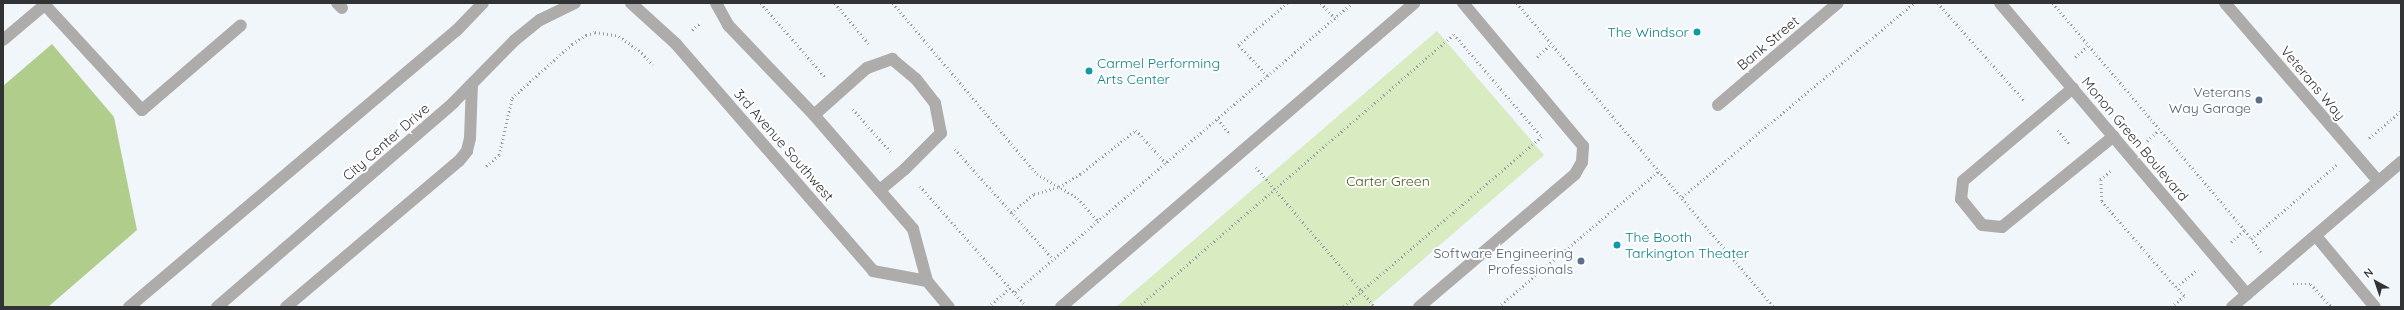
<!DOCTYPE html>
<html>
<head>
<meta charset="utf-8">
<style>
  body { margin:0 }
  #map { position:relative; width:2404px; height:310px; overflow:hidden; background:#f1f6fb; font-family:Quicksand,sans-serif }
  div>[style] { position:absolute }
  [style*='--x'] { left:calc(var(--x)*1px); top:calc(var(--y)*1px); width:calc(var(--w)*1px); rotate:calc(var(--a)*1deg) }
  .green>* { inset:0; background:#d8ebc1 }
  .forest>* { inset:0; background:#b1cd8b }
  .path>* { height:2.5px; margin-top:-1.25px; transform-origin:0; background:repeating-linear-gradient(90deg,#9a9da1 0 1px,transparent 0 4px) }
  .minor>* { height:12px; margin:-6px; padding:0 6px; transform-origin:6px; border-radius:6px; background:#aeabab }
  .dots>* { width:11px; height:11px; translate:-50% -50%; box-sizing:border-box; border:2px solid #fff; border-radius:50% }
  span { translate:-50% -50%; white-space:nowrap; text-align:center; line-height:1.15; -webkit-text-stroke:4px #fff; paint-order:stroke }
  .culture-label { font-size:14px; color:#0d838f }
  .right { translate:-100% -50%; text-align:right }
  .left { translate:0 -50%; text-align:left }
  .street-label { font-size:14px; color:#323335 }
  .service-label { font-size:14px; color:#4e5e75 }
  .park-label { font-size:14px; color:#425a15 }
  .frame { position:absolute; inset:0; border:4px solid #323335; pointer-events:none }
  .north { position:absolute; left:2356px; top:262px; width:40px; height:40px; -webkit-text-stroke:3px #fff; paint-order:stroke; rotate:320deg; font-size:11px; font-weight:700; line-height:16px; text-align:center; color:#323335 }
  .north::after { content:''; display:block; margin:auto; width:14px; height:18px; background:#323335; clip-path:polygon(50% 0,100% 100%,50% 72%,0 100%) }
</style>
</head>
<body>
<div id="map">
  <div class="green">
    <div style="clip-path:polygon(1437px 31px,1544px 155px,1368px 307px,1116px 307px)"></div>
  </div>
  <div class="forest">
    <div style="clip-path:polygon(52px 44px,114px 117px,137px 230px,48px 307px,3px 307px,3px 86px)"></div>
  </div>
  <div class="path">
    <div style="--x:761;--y:3;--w:98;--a:49.1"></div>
    <div style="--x:835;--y:3;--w:53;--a:50.3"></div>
    <div style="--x:893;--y:3;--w:224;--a:49.9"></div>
    <div style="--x:1037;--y:174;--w:48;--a:30.3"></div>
    <div style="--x:1078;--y:198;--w:30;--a:49"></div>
    <div style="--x:1321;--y:3;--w:21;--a:47"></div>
    <div style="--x:1517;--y:3;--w:398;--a:49.8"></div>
    <div style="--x:1938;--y:3;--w:130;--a:48.4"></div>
    <div style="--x:2053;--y:3;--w:297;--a:49.8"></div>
    <div style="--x:2245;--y:230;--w:11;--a:56"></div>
    <div style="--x:692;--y:30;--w:11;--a:-41"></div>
    <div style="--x:1537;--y:57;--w:19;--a:-43"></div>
    <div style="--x:2075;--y:57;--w:18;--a:-41"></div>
    <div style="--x:1267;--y:76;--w:42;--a:-133.1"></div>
    <div style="--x:1238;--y:45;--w:65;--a:-40.6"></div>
    <div style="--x:853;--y:109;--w:57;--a:48.5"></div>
    <div style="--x:1218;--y:119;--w:18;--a:52"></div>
    <div style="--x:2058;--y:130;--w:19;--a:51"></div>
    <div style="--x:2369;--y:138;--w:42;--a:-40.2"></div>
    <div style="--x:2147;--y:141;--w:16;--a:-43"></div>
    <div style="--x:955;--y:149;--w:147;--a:48.3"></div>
    <div style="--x:486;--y:166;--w:17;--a:-40"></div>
    <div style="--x:499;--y:155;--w:58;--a:-77.2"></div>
    <div style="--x:512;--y:98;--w:81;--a:-42"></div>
    <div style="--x:572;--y:44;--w:17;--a:-33"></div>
    <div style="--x:586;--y:35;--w:9;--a:-18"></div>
    <div style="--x:595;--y:32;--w:24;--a:9"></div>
    <div style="--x:619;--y:36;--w:29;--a:36"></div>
    <div style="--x:642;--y:53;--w:16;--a:47"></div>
    <div style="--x:1256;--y:167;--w:184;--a:49.6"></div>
    <div style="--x:2100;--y:179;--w:15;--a:-37"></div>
    <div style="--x:2101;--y:180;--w:21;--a:87"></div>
    <div style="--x:2102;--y:201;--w:113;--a:49.3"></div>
    <div style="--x:2176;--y:287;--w:28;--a:-39"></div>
    <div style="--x:920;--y:186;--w:162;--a:48.5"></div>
    <div style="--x:1682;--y:197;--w:302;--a:-39.9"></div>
    <div style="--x:1011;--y:213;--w:30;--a:-40"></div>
    <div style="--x:1034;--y:194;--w:26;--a:-16"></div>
    <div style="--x:1059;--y:187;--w:25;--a:-32"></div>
    <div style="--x:1080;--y:174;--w:71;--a:-38.2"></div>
    <div style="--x:1136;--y:130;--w:45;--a:47.7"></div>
    <div style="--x:2231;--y:242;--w:18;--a:-41"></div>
    <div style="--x:2261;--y:252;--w:16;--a:-128"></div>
    <div style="--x:2251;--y:239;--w:113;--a:-41"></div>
    <div style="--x:2293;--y:284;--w:18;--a:0"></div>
    <div style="--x:2311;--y:284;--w:31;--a:48"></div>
    <div style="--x:1015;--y:292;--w:444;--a:-40.6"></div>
    <div style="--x:988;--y:307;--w:30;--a:-41"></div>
    <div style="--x:1138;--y:307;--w:418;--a:-40.8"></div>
    <div style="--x:1454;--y:34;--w:135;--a:49.5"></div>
    <div style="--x:1542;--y:137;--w:261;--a:139.4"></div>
    <div style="--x:1498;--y:307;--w:212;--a:-40.2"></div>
    <div style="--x:2171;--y:307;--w:17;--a:-40"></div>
    <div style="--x:2184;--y:296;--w:12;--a:-132"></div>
  </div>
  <div class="minor">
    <div style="--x:337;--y:3;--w:7;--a:45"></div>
    <div style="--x:631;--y:3;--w:61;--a:42.3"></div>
    <div style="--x:676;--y:44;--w:301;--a:49"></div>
    <div style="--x:873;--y:271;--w:55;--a:10.5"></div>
    <div style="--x:716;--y:3;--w:25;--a:61"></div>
    <div style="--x:728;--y:25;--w:124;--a:46.3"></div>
    <div style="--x:814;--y:115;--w:151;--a:49"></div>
    <div style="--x:913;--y:229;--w:54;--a:74.9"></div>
    <div style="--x:927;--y:281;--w:34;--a:50"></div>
    <div style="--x:2000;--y:3;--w:382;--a:49.7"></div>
    <div style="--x:2225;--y:3;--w:235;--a:49.3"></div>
    <div style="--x:45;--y:5;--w:143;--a:47.3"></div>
    <div style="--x:142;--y:110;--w:130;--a:-40.6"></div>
    <div style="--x:3;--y:40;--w:57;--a:-40.1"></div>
    <div style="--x:2073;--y:88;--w:144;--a:139.8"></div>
    <div style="--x:1963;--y:181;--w:18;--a:96"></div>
    <div style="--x:1961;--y:199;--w:33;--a:51"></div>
    <div style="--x:1982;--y:225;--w:20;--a:6"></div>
    <div style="--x:2002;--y:227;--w:144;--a:-39.1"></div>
    <div style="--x:1718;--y:105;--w:157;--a:-40.4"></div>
    <div style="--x:814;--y:115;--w:71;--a:-41.6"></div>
    <div style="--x:867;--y:68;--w:27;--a:-20"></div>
    <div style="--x:892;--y:59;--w:31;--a:40"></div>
    <div style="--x:916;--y:79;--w:31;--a:52"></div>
    <div style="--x:935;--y:103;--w:31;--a:79"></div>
    <div style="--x:941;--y:133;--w:51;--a:135"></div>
    <div style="--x:905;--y:169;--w:33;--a:140"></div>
    <div style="--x:2316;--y:236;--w:92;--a:50.3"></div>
    <div style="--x:129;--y:307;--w:429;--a:-40.2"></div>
    <div style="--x:457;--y:30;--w:37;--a:-46"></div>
    <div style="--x:217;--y:307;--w:312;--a:-40.8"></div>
    <div style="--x:453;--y:103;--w:88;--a:-45.5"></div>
    <div style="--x:515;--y:40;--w:32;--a:-39"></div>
    <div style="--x:540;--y:20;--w:39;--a:-26"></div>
    <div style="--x:286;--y:307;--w:226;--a:-40.2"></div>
    <div style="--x:459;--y:161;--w:13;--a:-51"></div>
    <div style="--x:467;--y:151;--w:13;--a:-77"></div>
    <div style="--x:470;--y:138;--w:54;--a:-87.9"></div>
    <div style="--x:1061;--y:307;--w:466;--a:-40.7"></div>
    <div style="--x:1419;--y:307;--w:205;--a:-40.4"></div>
    <div style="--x:1575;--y:174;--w:14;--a:-60"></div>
    <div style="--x:1582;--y:162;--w:16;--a:-86"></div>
    <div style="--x:1583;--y:146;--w:187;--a:-130"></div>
    <div style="--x:2232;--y:307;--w:223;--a:-40.6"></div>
  </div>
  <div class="dots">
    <div style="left:1697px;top:32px;background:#0f9aa8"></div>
    <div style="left:1089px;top:71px;background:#0f9aa8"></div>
    <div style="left:2259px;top:100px;background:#5c6f8a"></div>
    <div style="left:1617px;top:245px;background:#0f9aa8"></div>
    <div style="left:1581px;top:261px;background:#5c6f8a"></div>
  </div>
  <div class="culture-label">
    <span class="right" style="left:1689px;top:32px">The Windsor</span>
    <span class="left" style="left:1097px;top:71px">Carmel Performing<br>Arts Center</span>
    <span class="left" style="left:1625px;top:245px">The Booth<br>Tarkington Theater</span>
  </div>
  <div class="street-label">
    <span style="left:1768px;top:43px;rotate:-40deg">Bank Street</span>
    <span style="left:2313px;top:83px;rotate:50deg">Veterans Way</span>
    <span style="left:2135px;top:139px;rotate:50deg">Monon Green Boulevard</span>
    <span style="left:386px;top:142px;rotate:-41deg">City Center Drive</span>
    <span style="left:784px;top:145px;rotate:49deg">3rd Avenue Southwest</span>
  </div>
  <div class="service-label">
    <span class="right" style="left:2251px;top:100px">Veterans<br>Way Garage</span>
    <span class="right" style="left:1573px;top:261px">Software Engineering<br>Professionals</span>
  </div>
  <div class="park-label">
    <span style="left:1388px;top:181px">Carter Green</span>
  </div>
  <div class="frame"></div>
  <div class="north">N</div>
</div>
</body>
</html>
